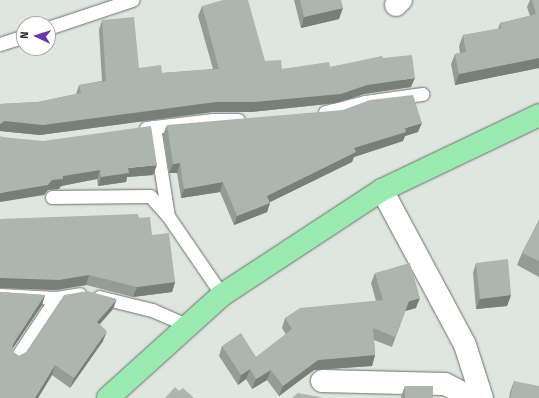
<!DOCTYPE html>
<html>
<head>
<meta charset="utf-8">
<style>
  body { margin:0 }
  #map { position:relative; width:539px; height:398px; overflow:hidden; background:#dee6df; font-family:"Fira Sans",sans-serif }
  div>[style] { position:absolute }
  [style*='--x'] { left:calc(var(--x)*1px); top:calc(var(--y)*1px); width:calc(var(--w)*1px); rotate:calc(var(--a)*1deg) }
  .roads { filter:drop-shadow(0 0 1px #69716a) drop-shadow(0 0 1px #69716a) }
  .lane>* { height:13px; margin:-6.5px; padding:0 6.5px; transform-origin:6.5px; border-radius:6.5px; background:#fff }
  .street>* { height:22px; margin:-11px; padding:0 11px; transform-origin:11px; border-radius:11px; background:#fff }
  .primary>* { height:22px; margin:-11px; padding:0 11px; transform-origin:11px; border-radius:11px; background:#9aeab1 }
  .wall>* { inset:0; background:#949c96 }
  .shaded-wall>* { inset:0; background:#787f7a }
  .building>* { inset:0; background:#acb5ae }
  span { translate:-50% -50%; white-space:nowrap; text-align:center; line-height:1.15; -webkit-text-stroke:4px #fff; paint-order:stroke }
  .north { position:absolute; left:16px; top:16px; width:40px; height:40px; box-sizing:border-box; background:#fff; border:1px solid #a9aaa9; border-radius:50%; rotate:274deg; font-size:11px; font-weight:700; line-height:16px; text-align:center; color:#282b28 }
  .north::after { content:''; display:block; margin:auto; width:14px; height:18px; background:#6736ad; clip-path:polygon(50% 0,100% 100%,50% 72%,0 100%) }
</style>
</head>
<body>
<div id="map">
  <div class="roads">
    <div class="lane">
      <div style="--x:48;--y:28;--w:89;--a:-18.4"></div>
      <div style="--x:0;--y:44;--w:25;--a:-18"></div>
      <div style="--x:325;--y:112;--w:41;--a:-14"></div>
      <div style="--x:365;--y:102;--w:58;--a:-8"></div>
      <div style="--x:154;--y:127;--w:59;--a:-6.8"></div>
      <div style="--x:213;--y:120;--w:25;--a:0"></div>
      <div style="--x:146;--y:128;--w:8;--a:-7"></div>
      <div style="--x:154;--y:127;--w:90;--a:81.1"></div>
      <div style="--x:52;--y:197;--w:98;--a:-0.6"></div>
      <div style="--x:150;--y:196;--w:27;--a:48"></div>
      <div style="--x:168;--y:216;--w:96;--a:55.6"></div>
      <div style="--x:0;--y:295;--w:56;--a:3.1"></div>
      <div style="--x:56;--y:298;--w:24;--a:-9"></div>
      <div style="--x:99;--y:297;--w:55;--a:13.8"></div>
      <div style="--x:152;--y:310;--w:40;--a:23.4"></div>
      <div style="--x:16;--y:358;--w:72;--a:-56.3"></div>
    </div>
    <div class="street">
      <div style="--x:396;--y:5;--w:7;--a:-45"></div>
      <div style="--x:382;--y:190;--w:176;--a:61.8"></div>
      <div style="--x:465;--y:345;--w:56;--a:72.2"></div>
      <div style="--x:322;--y:381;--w:123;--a:1.4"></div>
      <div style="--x:445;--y:384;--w:30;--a:27"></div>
    </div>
    <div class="primary">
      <div style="--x:108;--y:398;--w:154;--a:-42.1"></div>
      <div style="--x:222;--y:295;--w:191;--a:-33.3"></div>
      <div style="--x:382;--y:190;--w:174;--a:-25.5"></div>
    </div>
  </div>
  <div class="wall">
    <div style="clip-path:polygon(294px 0,341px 0,339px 19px,301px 28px)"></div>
    <div style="clip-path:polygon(530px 0,539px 0,539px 68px,455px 85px,451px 64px,455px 54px,460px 53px,459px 46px,463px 35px,498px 29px,500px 23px,530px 16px,527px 7px)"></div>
    <div style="clip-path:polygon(202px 6px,265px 61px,282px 69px,330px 67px,383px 58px,411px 87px,364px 94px,337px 103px,251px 112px,212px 112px,40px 135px,0 131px,0 104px,38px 102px,76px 94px,79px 85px,102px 81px,99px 30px,102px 20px,139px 68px,162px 73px,213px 69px,198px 16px)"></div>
    <div style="clip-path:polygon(167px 125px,418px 132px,405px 136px,403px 141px,354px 157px,352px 162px,270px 202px,270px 203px,267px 212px,234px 225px,220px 192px,181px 198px,177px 173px,169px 173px,163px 134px)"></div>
    <div style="clip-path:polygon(2px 137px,153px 175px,127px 177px,126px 182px,98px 186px,97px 179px,61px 186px,59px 189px,48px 190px,44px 195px)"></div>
    <div style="clip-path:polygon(139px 218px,152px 235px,175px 282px,172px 292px,133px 297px,86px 285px,56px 290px,0 288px,0 219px)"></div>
    <div style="clip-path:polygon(539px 220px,539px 277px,517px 265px,522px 253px)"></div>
    <div style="clip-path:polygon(476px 263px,511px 295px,507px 306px,476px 309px,473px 273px)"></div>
    <div style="clip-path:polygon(375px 273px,416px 308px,405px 311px,392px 347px,374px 340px,375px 355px,372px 366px,314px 370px,279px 396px,267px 380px,252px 389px,246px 379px,238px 385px,219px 356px,222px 346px,256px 357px,286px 335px,282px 328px,285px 318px,376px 301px,371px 283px)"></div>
    <div style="clip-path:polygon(0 292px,45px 295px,42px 305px,12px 349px,12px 351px,19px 356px,113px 309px,99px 325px,103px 341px,70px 388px,52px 375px,38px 398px,0 398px)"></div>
    <div style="clip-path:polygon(514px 381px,539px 398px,509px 398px,510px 392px)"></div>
    <div style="clip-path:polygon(405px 386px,433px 398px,401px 398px,401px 396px)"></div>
  </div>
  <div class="shaded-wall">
    <div style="clip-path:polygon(343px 8px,339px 19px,301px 28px,304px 17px)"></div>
    <div style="clip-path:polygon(539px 58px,539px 68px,455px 85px,459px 74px)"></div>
    <div style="clip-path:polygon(415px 78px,411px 87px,364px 94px,337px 103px,251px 112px,212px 112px,40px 135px,0 131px,0 124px,4px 121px,216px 102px,367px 85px)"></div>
    <div style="clip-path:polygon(422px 123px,418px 132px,405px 136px,403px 141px,354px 157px,352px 162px,264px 205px,267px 196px,354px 148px,405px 128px)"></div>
    <div style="clip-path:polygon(180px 163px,177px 173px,169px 173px,173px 164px)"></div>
    <div style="clip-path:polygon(157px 165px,153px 175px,127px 177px,126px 182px,98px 186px,101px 177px,128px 168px)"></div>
    <div style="clip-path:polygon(100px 170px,97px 179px,61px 186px,59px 189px,48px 190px,44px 195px,0 202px,0 193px,52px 180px,63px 176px)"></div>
    <div style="clip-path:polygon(223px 182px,220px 192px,181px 198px,184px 189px)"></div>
    <div style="clip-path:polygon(270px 203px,267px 212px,234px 225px,237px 216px)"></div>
    <div style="clip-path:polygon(89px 275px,86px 285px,56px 290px,0 288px,0 278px)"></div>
    <div style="clip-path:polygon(175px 282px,172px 292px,133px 297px,137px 287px)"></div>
    <div style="clip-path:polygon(45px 295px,42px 305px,9px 354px,13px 344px)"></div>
    <div style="clip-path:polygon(511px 295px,507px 306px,476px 309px,480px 299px)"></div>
    <div style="clip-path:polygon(420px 298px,416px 308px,405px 311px,392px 347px,409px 301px)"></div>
    <div style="clip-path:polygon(117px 299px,113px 309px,93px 332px,97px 322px)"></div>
    <div style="clip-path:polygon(107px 331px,103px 341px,70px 388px,74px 378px)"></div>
    <div style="clip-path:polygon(375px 355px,372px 366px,314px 370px,279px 396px,283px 386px,318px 360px)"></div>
    <div style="clip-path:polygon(55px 365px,52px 375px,38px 398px,35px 398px)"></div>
    <div style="clip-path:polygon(250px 369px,246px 379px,238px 385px,241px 375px)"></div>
    <div style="clip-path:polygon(271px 370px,267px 380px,252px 389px,256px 379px)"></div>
  </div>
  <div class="building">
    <div style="clip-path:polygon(223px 0,248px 0,265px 61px,281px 60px,282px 69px,329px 62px,330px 67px,382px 56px,383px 58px,412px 55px,415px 78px,367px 85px,341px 94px,254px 102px,216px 102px,43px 125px,4px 121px,0 124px,0 104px,38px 102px,81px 93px,79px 85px,106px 81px,102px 20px,134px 17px,139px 68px,161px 65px,162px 73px,219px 69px,202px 6px)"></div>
    <div style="clip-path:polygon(300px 0,341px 0,343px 8px,304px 17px)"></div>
    <div style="clip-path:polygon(532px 0,539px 0,539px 58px,459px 74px,455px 54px,466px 52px,463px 35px,501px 28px,500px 23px,536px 14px)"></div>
    <div style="clip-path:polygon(413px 95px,422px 123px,405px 128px,406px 132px,354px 148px,356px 152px,267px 196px,270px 203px,237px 216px,223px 182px,184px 189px,180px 163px,173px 164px,167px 125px,343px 110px,370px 100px)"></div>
    <div style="clip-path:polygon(151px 126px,157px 165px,128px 168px,129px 173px,101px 177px,100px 170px,63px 176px,63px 179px,52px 180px,48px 185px,0 193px,0 136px,2px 137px,43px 141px)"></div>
    <div style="clip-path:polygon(138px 214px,139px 218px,150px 217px,152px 235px,169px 233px,175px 282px,137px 287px,89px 275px,59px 280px,0 278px,0 219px)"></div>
    <div style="clip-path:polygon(539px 220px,539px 261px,522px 253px)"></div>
    <div style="clip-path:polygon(508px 259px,511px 295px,480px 299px,476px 263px)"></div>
    <div style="clip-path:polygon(410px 263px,420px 298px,409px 301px,395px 337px,373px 328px,375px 355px,318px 360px,283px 386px,271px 370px,256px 379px,250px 369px,241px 375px,222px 346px,241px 333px,256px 357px,292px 329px,285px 318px,300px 308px,383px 300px,375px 273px)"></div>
    <div style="clip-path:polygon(87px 291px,117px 299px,97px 322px,107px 331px,74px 378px,55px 365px,35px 398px,0 398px,0 292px,45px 295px,13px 344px,12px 351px,19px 356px,26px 352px,64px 295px)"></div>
    <div style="clip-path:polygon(514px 381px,539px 386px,539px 398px,510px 398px)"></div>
    <div style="clip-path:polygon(405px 386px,433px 386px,433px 398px,405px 398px)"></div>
    <div style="clip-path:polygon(175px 387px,179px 391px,183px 388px,194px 398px,165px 398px)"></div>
    <div style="clip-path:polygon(298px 393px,324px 398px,292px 398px)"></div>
  </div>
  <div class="north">N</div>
</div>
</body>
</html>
